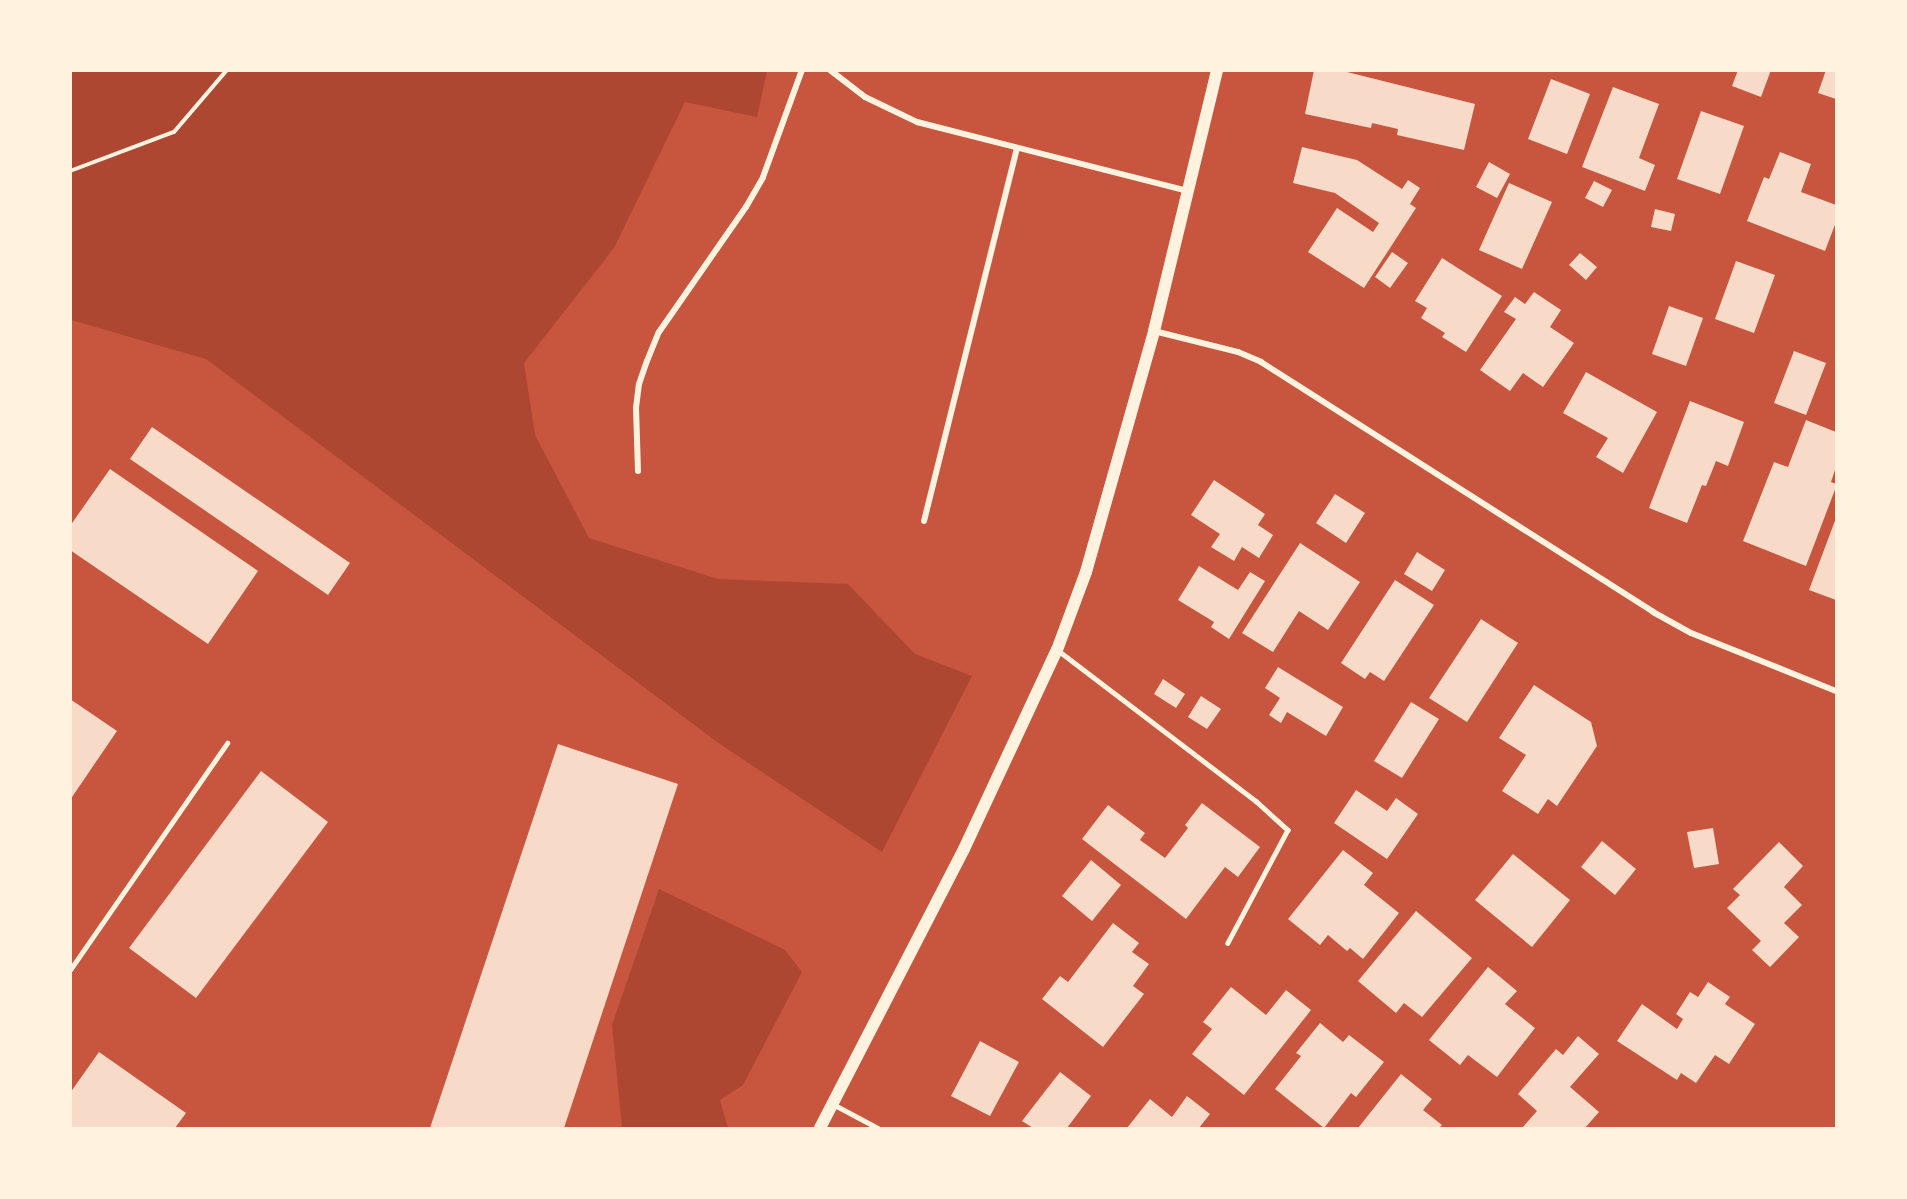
<!DOCTYPE html>
<html>
<head>
<meta charset="utf-8">
<style>
  body { margin:0 }
  #map { position:relative; width:1907px; height:1199px; overflow:hidden; background:#c8553d; font-family:"Playfair Display",serif }
  div>[style] { position:absolute }
  [style*='--x'] { left:calc(var(--x)*1px); top:calc(var(--y)*1px); width:calc(var(--w)*1px); rotate:calc(var(--a)*1deg) }
  .green>* { inset:0; background:#ae4732 }
  .building>* { inset:0; background:#f7dbc8 }
  .path>* { height:4px; margin:-2px; padding:0 2px; transform-origin:2px; border-radius:2px; background:#fff3e0 }
  .service>* { height:4.5px; margin:-2.25px; padding:0 2.25px; transform-origin:2.25px; border-radius:2.25px; background:#fff3e0 }
  .minor>* { height:6px; margin:-3px; padding:0 3px; transform-origin:3px; border-radius:3px; background:#fff3e0 }
  .secondary>* { height:12px; margin:-6px; padding:0 6px; transform-origin:6px; border-radius:6px; background:#fff3e0 }
  span { translate:-50% -50%; white-space:nowrap; text-align:center; line-height:1.15; -webkit-text-stroke:4.5px #fff3e0; paint-order:stroke }
  .frame { position:absolute; inset:0; border:72px solid #fff3e0; pointer-events:none }
</style>
</head>
<body>
<div id="map">
  <div class="green">
    <div style="clip-path:polygon(70px 71px,767px 71px,757px 117px,685px 102px,614px 248px,524px 363px,535px 435px,589px 538px,718px 579px,848px 584px,915px 654px,972px 676px,882px 852px,717px 742px,206px 359px,71px 320px)"></div>
    <div style="clip-path:polygon(659px 889px,785px 950px,802px 972px,743px 1085px,720px 1100px,728px 1128px,622px 1128px,612px 1025px)"></div>
  </div>
  <div class="building">
    <div style="clip-path:polygon(1314px 70px,1339px 70px,1475px 104px,1464px 150px,1397px 135px,1398px 129px,1372px 123px,1371px 128px,1305px 114px)"></div>
    <div style="clip-path:polygon(1738px 70px,1771px 70px,1761px 97px,1732px 86px)"></div>
    <div style="clip-path:polygon(1826px 70px,1836px 70px,1836px 99px,1818px 93px)"></div>
    <div style="clip-path:polygon(1551px 79px,1590px 94px,1567px 154px,1528px 139px)"></div>
    <div style="clip-path:polygon(1613px 87px,1659px 104px,1639px 158px,1655px 165px,1645px 191px,1582px 167px)"></div>
    <div style="clip-path:polygon(1701px 111px,1744px 126px,1720px 194px,1677px 179px)"></div>
    <div style="clip-path:polygon(1302px 147px,1357px 160px,1402px 189px,1408px 180px,1420px 188px,1410px 204px,1416px 208px,1364px 288px,1308px 252px,1337px 208px,1373px 232px,1379px 223px,1335px 193px,1293px 183px)"></div>
    <div style="clip-path:polygon(1780px 152px,1811px 164px,1801px 192px,1836px 205px,1836px 222px,1825px 251px,1747px 221px,1764px 177px,1769px 179px)"></div>
    <div style="clip-path:polygon(1489px 162px,1510px 174px,1497px 198px,1476px 187px)"></div>
    <div style="clip-path:polygon(1594px 181px,1612px 190px,1603px 207px,1585px 198px)"></div>
    <div style="clip-path:polygon(1509px 183px,1552px 202px,1522px 269px,1479px 250px)"></div>
    <div style="clip-path:polygon(1655px 209px,1675px 214px,1671px 231px,1651px 227px)"></div>
    <div style="clip-path:polygon(1392px 252px,1408px 263px,1390px 288px,1375px 277px)"></div>
    <div style="clip-path:polygon(1580px 253px,1597px 267px,1586px 280px,1569px 265px)"></div>
    <div style="clip-path:polygon(1442px 258px,1502px 296px,1466px 352px,1442px 337px,1445px 333px,1421px 318px,1427px 308px,1415px 301px)"></div>
    <div style="clip-path:polygon(1736px 261px,1775px 275px,1754px 333px,1715px 319px)"></div>
    <div style="clip-path:polygon(1534px 292px,1561px 310px,1550px 327px,1574px 343px,1543px 387px,1523px 373px,1510px 391px,1480px 370px,1516px 319px,1504px 312px,1515px 297px,1525px 304px)"></div>
    <div style="clip-path:polygon(1669px 306px,1703px 318px,1686px 366px,1652px 354px)"></div>
    <div style="clip-path:polygon(1794px 351px,1826px 363px,1806px 415px,1774px 403px)"></div>
    <div style="clip-path:polygon(1586px 372px,1657px 412px,1623px 473px,1596px 457px,1608px 438px,1563px 413px)"></div>
    <div style="clip-path:polygon(1690px 401px,1744px 422px,1728px 466px,1716px 461px,1706px 486px,1702px 485px,1687px 523px,1649px 508px)"></div>
    <div style="clip-path:polygon(1806px 420px,1836px 432px,1836px 467px,1831px 482px,1836px 484px,1836px 487px,1806px 566px,1743px 541px,1774px 462px,1788px 467px)"></div>
    <div style="clip-path:polygon(152px 427px,350px 563px,328px 595px,130px 459px)"></div>
    <div style="clip-path:polygon(110px 469px,258px 571px,208px 644px,70px 550px,70px 526px)"></div>
    <div style="clip-path:polygon(1214px 480px,1265px 514px,1258px 525px,1273px 535px,1259px 558px,1242px 547px,1234px 561px,1211px 547px,1220px 534px,1191px 515px)"></div>
    <div style="clip-path:polygon(1335px 494px,1365px 513px,1346px 543px,1316px 523px)"></div>
    <div style="clip-path:polygon(1836px 518px,1836px 600px,1809px 590px)"></div>
    <div style="clip-path:polygon(1300px 543px,1360px 582px,1328px 630px,1299px 611px,1273px 652px,1242px 633px)"></div>
    <div style="clip-path:polygon(1417px 552px,1445px 570px,1432px 591px,1404px 574px)"></div>
    <div style="clip-path:polygon(1199px 566px,1238px 590px,1250px 572px,1265px 581px,1229px 639px,1211px 627px,1214px 622px,1178px 600px)"></div>
    <div style="clip-path:polygon(1395px 580px,1434px 605px,1384px 681px,1370px 672px,1365px 679px,1341px 663px)"></div>
    <div style="clip-path:polygon(1481px 619px,1518px 643px,1467px 722px,1429px 698px)"></div>
    <div style="clip-path:polygon(1278px 667px,1343px 707px,1326px 736px,1287px 712px,1281px 723px,1269px 715px,1280px 698px,1265px 688px)"></div>
    <div style="clip-path:polygon(1163px 679px,1185px 694px,1176px 708px,1154px 694px)"></div>
    <div style="clip-path:polygon(1534px 685px,1591px 722px,1597px 746px,1557px 806px,1548px 799px,1538px 814px,1502px 791px,1526px 755px,1499px 738px)"></div>
    <div style="clip-path:polygon(1201px 696px,1221px 709px,1207px 729px,1188px 717px)"></div>
    <div style="clip-path:polygon(70px 699px,117px 731px,70px 800px)"></div>
    <div style="clip-path:polygon(1411px 702px,1439px 719px,1402px 778px,1374px 761px)"></div>
    <div style="clip-path:polygon(558px 744px,678px 784px,564px 1128px,430px 1128px)"></div>
    <div style="clip-path:polygon(261px 771px,328px 822px,196px 998px,129px 948px)"></div>
    <div style="clip-path:polygon(1356px 790px,1387px 811px,1396px 798px,1418px 814px,1387px 859px,1334px 823px)"></div>
    <div style="clip-path:polygon(1202px 803px,1260px 847px,1238px 877px,1225px 867px,1186px 919px,1082px 839px,1108px 805px,1145px 833px,1140px 840px,1165px 858px,1188px 828px,1185px 825px)"></div>
    <div style="clip-path:polygon(1713px 828px,1719px 864px,1694px 868px,1687px 832px)"></div>
    <div style="clip-path:polygon(1602px 841px,1636px 869px,1615px 895px,1581px 867px)"></div>
    <div style="clip-path:polygon(1779px 842px,1803px 866px,1784px 887px,1802px 905px,1784px 923px,1799px 937px,1770px 967px,1752px 950px,1761px 941px,1727px 908px,1740px 895px,1733px 889px)"></div>
    <div style="clip-path:polygon(1343px 850px,1373px 873px,1364px 885px,1399px 913px,1363px 959px,1350px 948px,1347px 951px,1328px 935px,1320px 945px,1288px 919px)"></div>
    <div style="clip-path:polygon(1513px 854px,1570px 900px,1532px 947px,1475px 900px)"></div>
    <div style="clip-path:polygon(1091px 860px,1121px 885px,1092px 921px,1062px 896px)"></div>
    <div style="clip-path:polygon(1416px 911px,1472px 958px,1422px 1017px,1404px 1003px,1396px 1013px,1358px 981px)"></div>
    <div style="clip-path:polygon(1113px 923px,1139px 943px,1132px 952px,1149px 964px,1133px 986px,1144px 994px,1103px 1047px,1042px 999px,1060px 976px,1068px 982px)"></div>
    <div style="clip-path:polygon(1488px 967px,1517px 991px,1505px 1004px,1535px 1028px,1497px 1077px,1468px 1055px,1460px 1065px,1429px 1040px)"></div>
    <div style="clip-path:polygon(1708px 982px,1730px 997px,1725px 1004px,1755px 1024px,1729px 1064px,1715px 1055px,1696px 1083px,1681px 1073px,1677px 1080px,1617px 1041px,1642px 1004px,1677px 1029px,1683px 1019px,1676px 1014px,1690px 992px,1698px 997px)"></div>
    <div style="clip-path:polygon(1231px 987px,1266px 1015px,1286px 990px,1311px 1010px,1244px 1095px,1192px 1054px,1212px 1029px,1203px 1022px)"></div>
    <div style="clip-path:polygon(1320px 1023px,1343px 1042px,1349px 1035px,1384px 1062px,1356px 1097px,1351px 1093px,1324px 1128px,1275px 1089px,1301px 1056px,1296px 1053px)"></div>
    <div style="clip-path:polygon(1578px 1036px,1599px 1054px,1570px 1087px,1599px 1112px,1585px 1128px,1522px 1128px,1537px 1111px,1518px 1094px,1556px 1049px,1563px 1055px)"></div>
    <div style="clip-path:polygon(980px 1041px,1019px 1062px,990px 1116px,951px 1096px)"></div>
    <div style="clip-path:polygon(99px 1052px,186px 1113px,175px 1128px,70px 1128px,70px 1093px)"></div>
    <div style="clip-path:polygon(1060px 1072px,1091px 1096px,1067px 1128px,1033px 1128px,1022px 1121px)"></div>
    <div style="clip-path:polygon(1401px 1074px,1432px 1099px,1423px 1110px,1442px 1125px,1439px 1128px,1358px 1128px)"></div>
    <div style="clip-path:polygon(1187px 1096px,1210px 1114px,1199px 1128px,1127px 1128px,1150px 1099px,1172px 1117px)"></div>
  </div>
  <div class="path">
    <div style="--x:70;--y:171;--w:111;--a:-20.6"></div>
    <div style="--x:174;--y:132;--w:82;--a:-49.5"></div>
  </div>
  <div class="service">
    <div style="--x:1059;--y:651;--w:248;--a:37.3"></div>
    <div style="--x:1256;--y:801;--w:43;--a:42.2"></div>
    <div style="--x:1288;--y:830;--w:128;--a:118"></div>
    <div style="--x:70;--y:970;--w:276;--a:-55.3"></div>
    <div style="--x:833;--y:1104;--w:51;--a:28.1"></div>
  </div>
  <div class="minor">
    <div style="--x:830;--y:70;--w:44;--a:37.6"></div>
    <div style="--x:865;--y:97;--w:58;--a:25.7"></div>
    <div style="--x:917;--y:122;--w:279;--a:14.3"></div>
    <div style="--x:1154;--y:331;--w:87;--a:14"></div>
    <div style="--x:1238;--y:352;--w:25;--a:23"></div>
    <div style="--x:1261;--y:362;--w:465;--a:32.5"></div>
    <div style="--x:1653;--y:612;--w:43;--a:28.9"></div>
    <div style="--x:1691;--y:633;--w:156;--a:21.8"></div>
    <div style="--x:638;--y:471;--w:63;--a:-91.8"></div>
    <div style="--x:636;--y:408;--w:24;--a:-83"></div>
    <div style="--x:639;--y:384;--w:24;--a:-71"></div>
    <div style="--x:647;--y:361;--w:31;--a:-68"></div>
    <div style="--x:659;--y:332;--w:152;--a:-55.2"></div>
    <div style="--x:746;--y:207;--w:34;--a:-60"></div>
    <div style="--x:763;--y:177;--w:114;--a:-70"></div>
    <div style="--x:924;--y:521;--w:383;--a:-76"></div>
  </div>
  <div class="secondary">
    <div style="--x:820;--y:1128;--w:314;--a:-62.7"></div>
    <div style="--x:964;--y:849;--w:220;--a:-65"></div>
    <div style="--x:1057;--y:650;--w:83;--a:-69.6"></div>
    <div style="--x:1086;--y:572;--w:250;--a:-74.2"></div>
    <div style="--x:1154;--y:331;--w:268;--a:-76.4"></div>
  </div>
  <div class="frame"></div>
</div>
</body>
</html>
